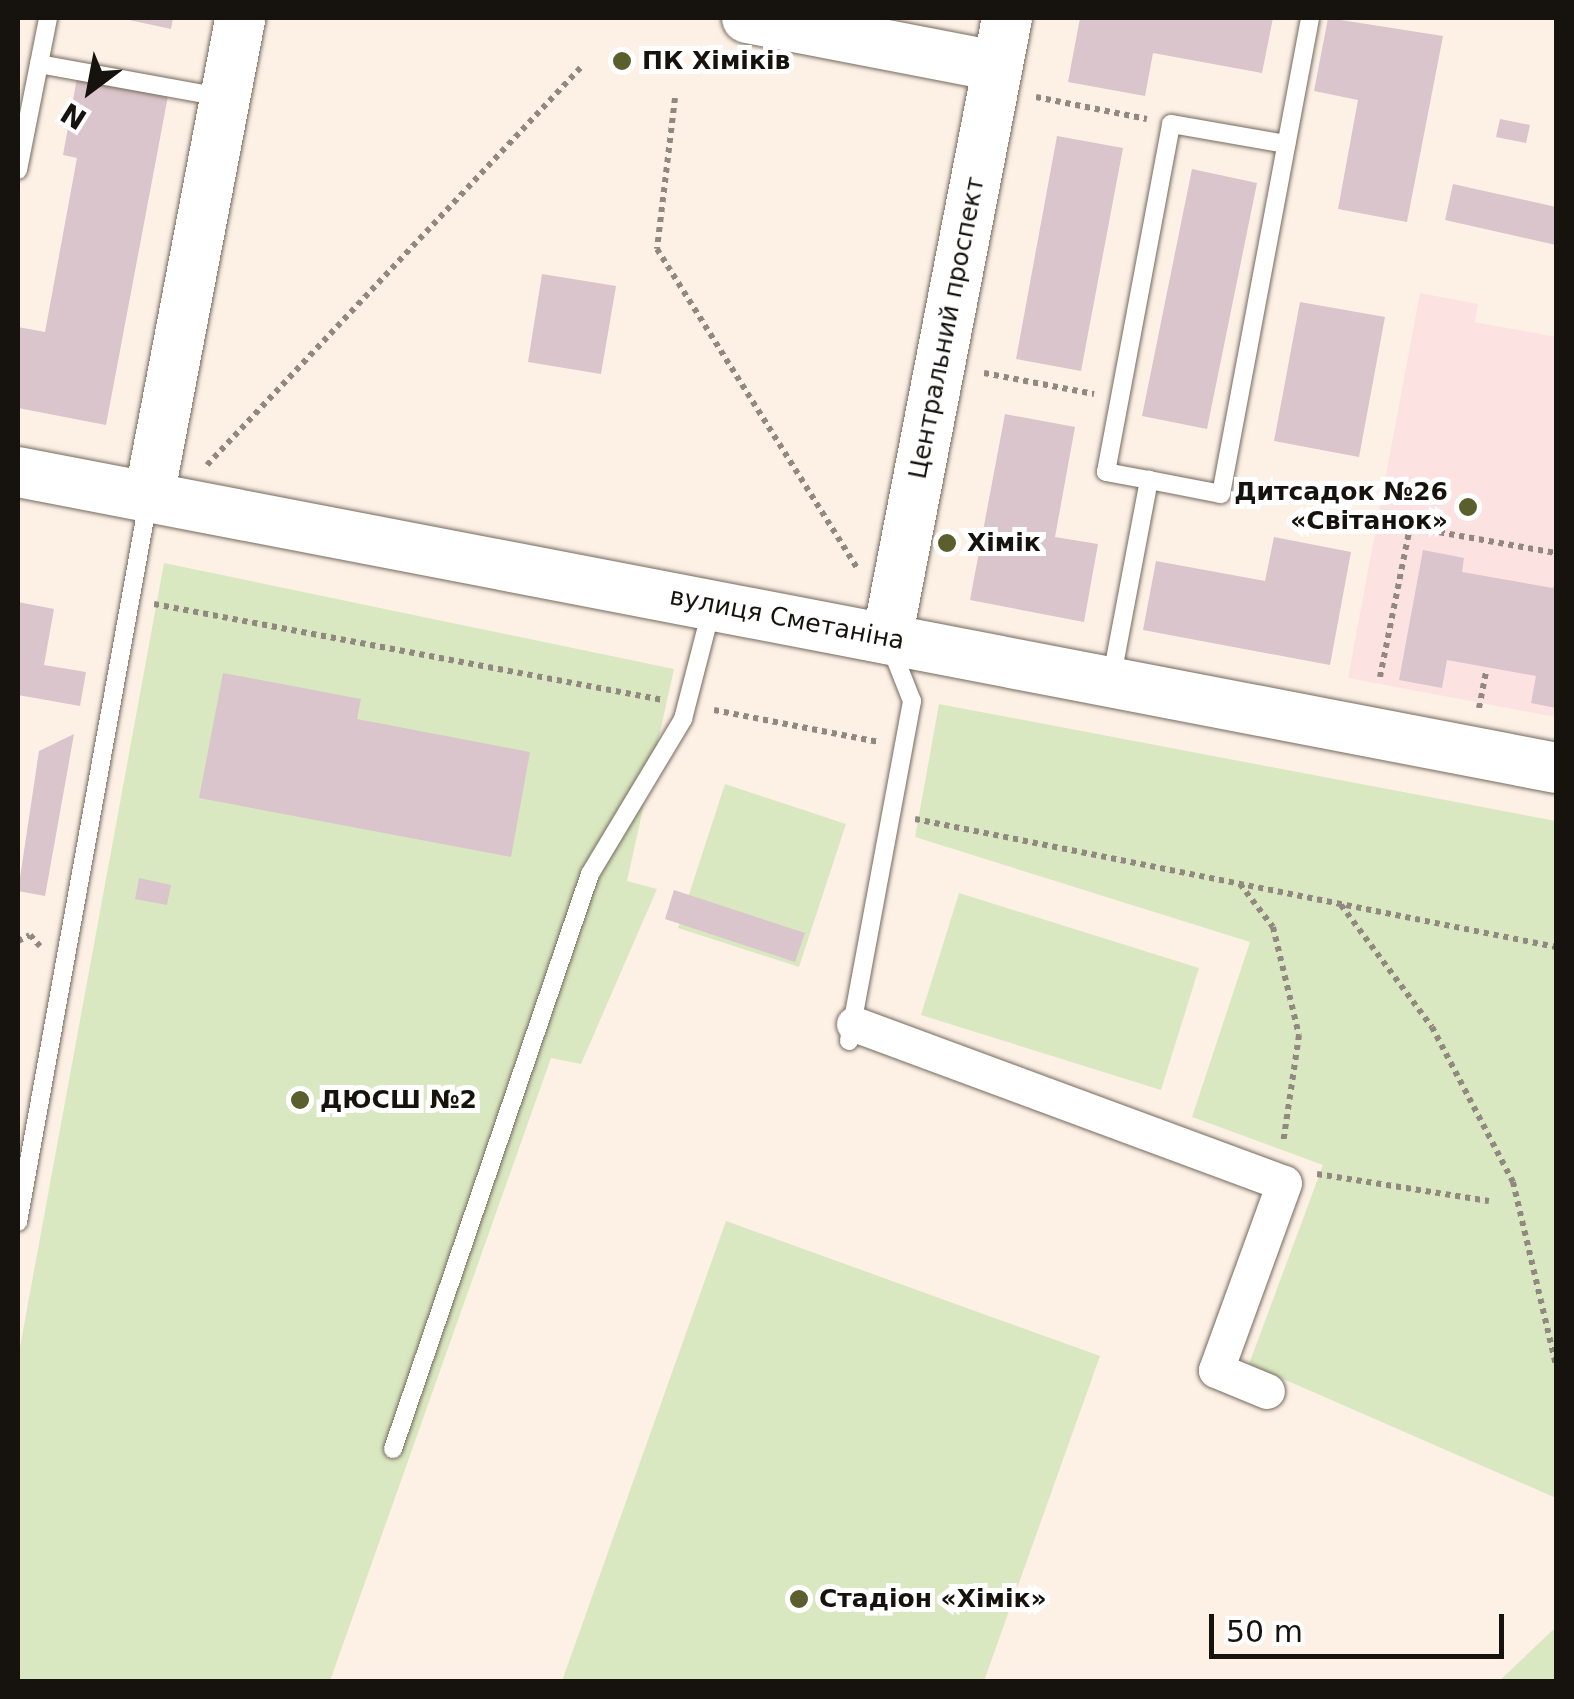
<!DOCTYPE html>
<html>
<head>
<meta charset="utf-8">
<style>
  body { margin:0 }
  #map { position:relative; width:1574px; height:1699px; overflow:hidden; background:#fdf1e6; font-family:"DejaVu Sans",sans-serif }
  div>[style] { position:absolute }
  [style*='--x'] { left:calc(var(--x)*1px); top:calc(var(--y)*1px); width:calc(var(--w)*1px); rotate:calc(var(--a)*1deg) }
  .education>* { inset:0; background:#fde2e2 }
  .green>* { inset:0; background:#dae8c1 }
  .building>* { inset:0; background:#d9c5cb }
  .path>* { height:6px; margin-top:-3px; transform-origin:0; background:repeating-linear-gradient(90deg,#918880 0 5px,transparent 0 10px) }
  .roads { filter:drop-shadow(0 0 2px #75695d) drop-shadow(0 0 2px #75695d) }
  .lane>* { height:18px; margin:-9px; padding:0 9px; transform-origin:9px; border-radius:9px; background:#fff }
  .street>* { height:35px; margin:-17.5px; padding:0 17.5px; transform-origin:17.5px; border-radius:17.5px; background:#fff }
  .secondary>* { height:50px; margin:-25px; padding:0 25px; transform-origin:25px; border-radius:25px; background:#fff }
  .dots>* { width:28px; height:28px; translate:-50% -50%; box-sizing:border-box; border:5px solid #fff; border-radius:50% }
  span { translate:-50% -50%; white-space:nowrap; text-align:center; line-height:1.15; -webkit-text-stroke:10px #fff; paint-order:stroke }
  .poi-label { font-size:25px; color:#16120d; font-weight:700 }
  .left { translate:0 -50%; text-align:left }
  .right { translate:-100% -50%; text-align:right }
  .street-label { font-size:25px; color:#16120d }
  .frame { position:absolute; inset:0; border:20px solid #16120d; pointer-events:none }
  .north { position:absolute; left:40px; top:40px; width:100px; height:100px; -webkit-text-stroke:8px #fff; paint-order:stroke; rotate:212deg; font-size:28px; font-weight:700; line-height:40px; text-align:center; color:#16120d }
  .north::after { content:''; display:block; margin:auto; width:35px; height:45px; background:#16120d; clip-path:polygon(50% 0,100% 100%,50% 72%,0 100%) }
  .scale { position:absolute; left:1209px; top:1614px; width:295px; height:45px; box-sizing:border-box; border:5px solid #16120d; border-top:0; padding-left:12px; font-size:30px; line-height:35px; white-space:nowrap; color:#16120d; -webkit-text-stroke:8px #fff; paint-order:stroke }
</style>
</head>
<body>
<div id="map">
  <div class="education">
    <div style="clip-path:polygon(1420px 293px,1478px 304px,1475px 322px,1556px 337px,1556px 717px,1348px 678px)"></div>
  </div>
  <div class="green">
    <div style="clip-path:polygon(164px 563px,674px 669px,627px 881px,657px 889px,581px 1064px,551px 1058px,330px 1681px,18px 1682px,18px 1358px)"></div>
    <div style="clip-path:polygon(939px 704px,1556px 821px,1556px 1498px,1249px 1364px,1323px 1165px,1192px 1117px,1250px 942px,915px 837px)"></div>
    <div style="clip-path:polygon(725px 784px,846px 824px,799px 967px,678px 928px)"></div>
    <div style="clip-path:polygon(959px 893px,1199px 968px,1161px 1090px,921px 1015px)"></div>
    <div style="clip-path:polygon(726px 1221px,1100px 1356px,984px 1681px,562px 1681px)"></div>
    <div style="clip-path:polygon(1556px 1627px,1556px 1681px,1499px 1681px)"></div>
  </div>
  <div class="building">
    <div style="clip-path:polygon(120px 18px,173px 18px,171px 29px)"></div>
    <div style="clip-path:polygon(1080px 18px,1273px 18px,1262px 73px,1153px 53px,1145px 96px,1068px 82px)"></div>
    <div style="clip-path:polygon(1328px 18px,1443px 36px,1407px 222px,1338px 209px,1358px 100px,1314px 91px)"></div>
    <div style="clip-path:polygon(77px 78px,168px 96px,106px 425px,18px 408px,18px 327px,45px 332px,77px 158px,63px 155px)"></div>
    <div style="clip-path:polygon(1500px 119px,1530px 125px,1526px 143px,1496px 137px)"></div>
    <div style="clip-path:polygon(1057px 136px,1123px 148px,1081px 371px,1016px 359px)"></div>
    <div style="clip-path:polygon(1192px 169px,1257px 183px,1207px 429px,1142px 416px)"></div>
    <div style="clip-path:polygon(1453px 184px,1556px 207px,1556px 245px,1445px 220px)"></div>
    <div style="clip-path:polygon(542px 274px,616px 286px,601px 374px,528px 362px)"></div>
    <div style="clip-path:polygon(1300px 302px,1385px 317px,1359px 457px,1274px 441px)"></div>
    <div style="clip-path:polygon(1005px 414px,1075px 427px,1055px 537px,1098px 544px,1084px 622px,970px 600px)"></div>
    <div style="clip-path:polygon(1274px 537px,1351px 552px,1330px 665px,1143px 630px,1156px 561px,1265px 581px)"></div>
    <div style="clip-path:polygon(1423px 550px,1464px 558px,1462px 572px,1553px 588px,1556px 581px,1556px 708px,1531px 703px,1536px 676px,1447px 660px,1442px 688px,1399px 680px)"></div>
    <div style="clip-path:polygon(18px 602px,54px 609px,44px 665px,86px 672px,80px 706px,18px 695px)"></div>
    <div style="clip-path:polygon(223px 673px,361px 699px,357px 719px,530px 752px,511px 857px,199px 798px)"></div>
    <div style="clip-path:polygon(74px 734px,45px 896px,18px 891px,39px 751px)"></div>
    <div style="clip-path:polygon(139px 878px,171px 885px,167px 905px,135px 899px)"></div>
    <div style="clip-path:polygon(674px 890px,805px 933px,795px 962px,665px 919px)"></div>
  </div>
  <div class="path">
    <div style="--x:1036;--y:97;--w:113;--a:11.2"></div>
    <div style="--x:675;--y:98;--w:152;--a:96.8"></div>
    <div style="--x:657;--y:249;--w:377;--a:57.9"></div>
    <div style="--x:984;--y:373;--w:112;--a:10.8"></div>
    <div style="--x:207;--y:465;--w:549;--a:-46.77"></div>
    <div style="--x:154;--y:604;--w:518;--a:10.68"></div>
    <div style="--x:1380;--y:677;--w:153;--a:-78.7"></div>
    <div style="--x:1410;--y:527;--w:148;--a:10.1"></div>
    <div style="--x:1479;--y:708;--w:37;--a:-79"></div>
    <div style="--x:714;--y:710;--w:168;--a:11"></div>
    <div style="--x:915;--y:819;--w:654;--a:11.29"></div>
    <div style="--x:1240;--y:884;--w:54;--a:52.5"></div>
    <div style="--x:1273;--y:927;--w:111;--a:76.5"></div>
    <div style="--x:1299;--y:1035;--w:109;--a:98.4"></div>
    <div style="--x:1341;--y:905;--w:152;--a:53.3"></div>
    <div style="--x:1432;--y:1027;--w:175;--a:62.4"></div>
    <div style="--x:1513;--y:1182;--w:189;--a:76.8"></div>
    <div style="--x:18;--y:941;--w:13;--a:-27"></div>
    <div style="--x:30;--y:935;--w:15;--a:48"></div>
    <div style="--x:1317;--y:1174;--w:174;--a:8.9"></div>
  </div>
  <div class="roads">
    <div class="lane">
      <div style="--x:39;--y:64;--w:184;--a:10.3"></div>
      <div style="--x:18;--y:170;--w:155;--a:-78.8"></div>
      <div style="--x:1149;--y:480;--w:73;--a:11"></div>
      <div style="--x:1221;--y:494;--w:484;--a:-79.4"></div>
      <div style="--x:1111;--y:681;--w:205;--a:-79.3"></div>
      <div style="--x:1149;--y:480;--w:44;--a:-169.5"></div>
      <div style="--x:1106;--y:472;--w:354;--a:-79.4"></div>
      <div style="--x:1171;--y:124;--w:117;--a:9.9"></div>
      <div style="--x:849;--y:1041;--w:346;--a:-79.5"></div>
      <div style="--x:912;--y:701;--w:57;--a:-111.6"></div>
      <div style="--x:18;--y:1222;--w:732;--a:-79.77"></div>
      <div style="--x:393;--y:1449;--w:608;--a:-71.09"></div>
      <div style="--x:590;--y:874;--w:181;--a:-59"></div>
      <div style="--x:683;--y:719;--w:112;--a:-75.5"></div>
    </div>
    <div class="street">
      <div style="--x:854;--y:1024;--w:458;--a:20.3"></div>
      <div style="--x:1284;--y:1183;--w:199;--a:110"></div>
      <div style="--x:1216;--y:1370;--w:55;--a:22.4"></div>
    </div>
    <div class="secondary">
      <div style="--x:747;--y:18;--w:255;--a:10.9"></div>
      <div style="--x:18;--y:472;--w:1566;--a:10.89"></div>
      <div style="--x:149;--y:497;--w:488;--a:-79.2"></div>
      <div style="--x:887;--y:639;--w:632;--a:-79.06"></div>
    </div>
  </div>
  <div class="dots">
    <div style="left:622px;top:61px;background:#5a5f2d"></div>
    <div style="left:1468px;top:507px;background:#5a5f2d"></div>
    <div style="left:947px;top:543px;background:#5a5f2d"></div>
    <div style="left:300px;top:1100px;background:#5a5f2d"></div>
    <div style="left:799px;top:1599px;background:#5a5f2d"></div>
  </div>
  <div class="poi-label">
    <span class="left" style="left:642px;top:61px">ПК Хіміків</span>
    <span class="right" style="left:1448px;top:507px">Дитсадок №26<br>«Світанок»</span>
    <span class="left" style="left:967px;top:543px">Хімік</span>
    <span class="left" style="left:320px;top:1100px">ДЮСШ №2</span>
    <span class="left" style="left:819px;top:1599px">Стадіон «Хімік»</span>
  </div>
  <div class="street-label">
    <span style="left:947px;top:328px;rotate:-79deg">Центральний проспект</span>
    <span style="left:787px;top:619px;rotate:11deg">вулиця Сметаніна</span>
  </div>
  <div class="frame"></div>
  <div class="north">N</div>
  <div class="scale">50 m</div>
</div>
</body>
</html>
